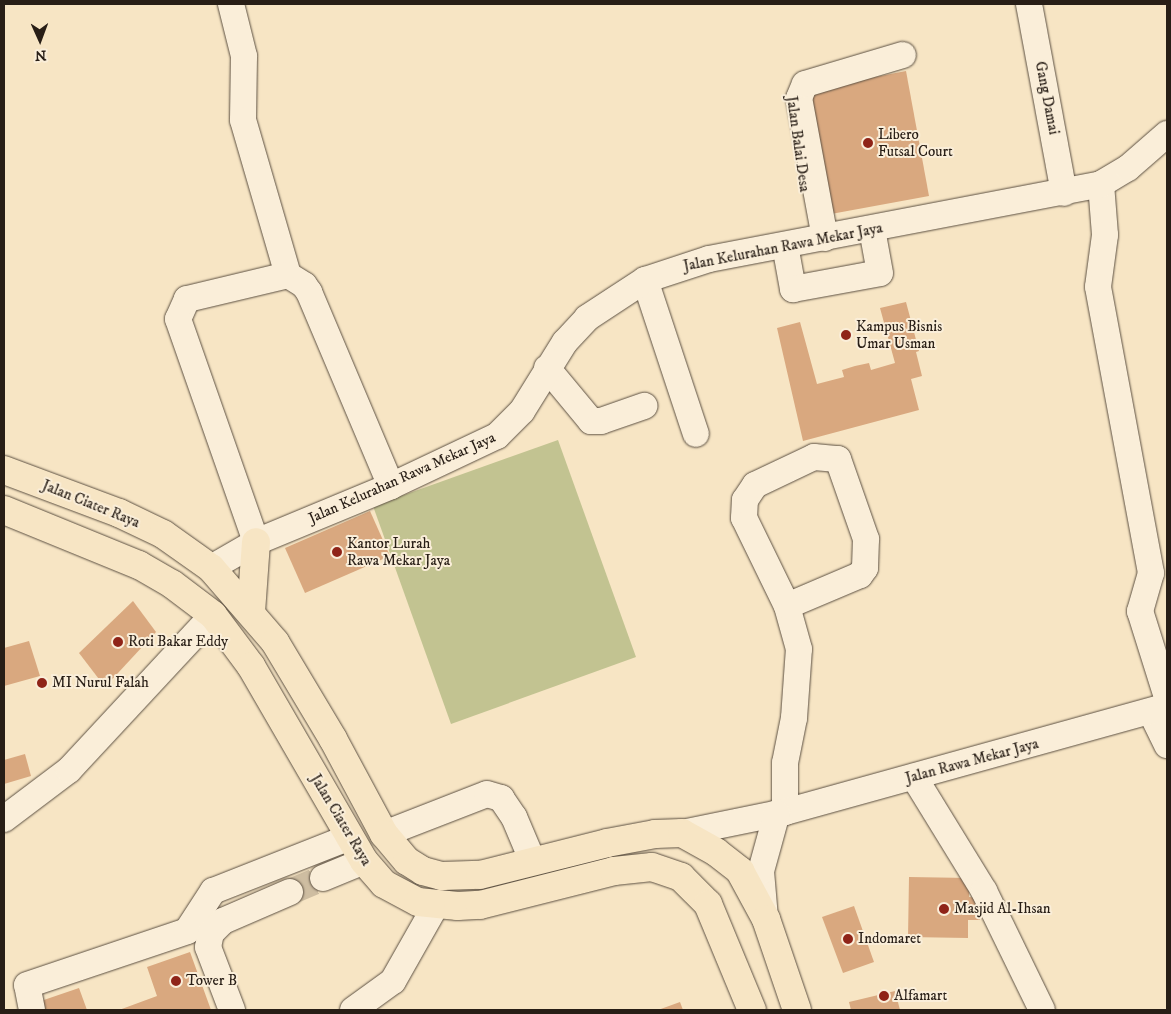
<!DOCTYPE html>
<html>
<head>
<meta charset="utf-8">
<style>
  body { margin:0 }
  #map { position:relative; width:1171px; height:1014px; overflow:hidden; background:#f7e5c4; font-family:"IM FELL DW Pica",serif }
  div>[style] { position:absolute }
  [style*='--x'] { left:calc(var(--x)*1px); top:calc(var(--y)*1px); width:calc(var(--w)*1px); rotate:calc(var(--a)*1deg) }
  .green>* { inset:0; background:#c2c391 }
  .building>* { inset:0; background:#d9a87f }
  .minor-tunnel>* { height:26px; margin-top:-13px; transform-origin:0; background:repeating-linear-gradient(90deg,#cebda1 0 26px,transparent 0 39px) }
  .roads { filter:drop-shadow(0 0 1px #5c5042) drop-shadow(0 0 1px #5c5042) }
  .minor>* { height:26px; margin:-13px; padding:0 13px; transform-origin:13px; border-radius:13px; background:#faeed9 }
  .major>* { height:28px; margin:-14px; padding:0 14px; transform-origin:14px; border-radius:14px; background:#f7e5c4 }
  .dots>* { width:14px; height:14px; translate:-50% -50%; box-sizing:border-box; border:2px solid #faeed9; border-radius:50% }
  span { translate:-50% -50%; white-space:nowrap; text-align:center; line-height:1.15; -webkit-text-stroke:4px #faeed9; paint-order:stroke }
  .street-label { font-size:15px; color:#281e16 }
  .poi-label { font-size:15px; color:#281e16 }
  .left { translate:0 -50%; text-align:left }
  .frame { position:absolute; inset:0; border:5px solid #281e16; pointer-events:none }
  .north { position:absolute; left:15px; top:15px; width:50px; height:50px; -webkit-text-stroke:4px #faeed9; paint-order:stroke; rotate:178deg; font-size:14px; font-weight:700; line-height:20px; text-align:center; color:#281e16 }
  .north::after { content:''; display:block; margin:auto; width:18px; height:22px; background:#281e16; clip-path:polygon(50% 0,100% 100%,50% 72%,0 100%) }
</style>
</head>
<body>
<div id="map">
  <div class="green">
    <div style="clip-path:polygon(558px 440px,636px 657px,451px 724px,373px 506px)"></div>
  </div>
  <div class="building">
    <div style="clip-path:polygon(906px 71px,929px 196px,831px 214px,808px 90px)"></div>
    <div style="clip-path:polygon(906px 302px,919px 351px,916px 352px,922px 376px,911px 379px,919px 410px,803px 441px,777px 328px,800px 322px,817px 384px,844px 377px,842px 370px,855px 366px,869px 363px,871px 370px,895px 363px,880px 308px)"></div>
    <div style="clip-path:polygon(370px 511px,390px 556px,305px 593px,285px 548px)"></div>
    <div style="clip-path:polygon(133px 601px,156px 632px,105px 687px,79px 653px)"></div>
    <div style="clip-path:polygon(29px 641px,40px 676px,4px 686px,4px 648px)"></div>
    <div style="clip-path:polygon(25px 754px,31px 776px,4px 784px,4px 760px)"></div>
    <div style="clip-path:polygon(909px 877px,969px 878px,969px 897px,980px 898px,980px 920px,968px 920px,968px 938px,908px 937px)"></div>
    <div style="clip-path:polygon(854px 906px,874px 962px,843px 973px,822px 917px)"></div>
    <div style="clip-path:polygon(190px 952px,211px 1010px,119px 1010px,157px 996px,147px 967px)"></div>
    <div style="clip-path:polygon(79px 988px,87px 1010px,38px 1010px,35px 1003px)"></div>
    <div style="clip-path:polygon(895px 991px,900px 1010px,851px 1010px,849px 1002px)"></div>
    <div style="clip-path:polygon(680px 1002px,683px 1010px,658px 1010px)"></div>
  </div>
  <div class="minor-tunnel">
    <div style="--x:290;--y:892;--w:36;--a:-23"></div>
  </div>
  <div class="roads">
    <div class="minor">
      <div style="--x:231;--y:4;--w:54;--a:76"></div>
      <div style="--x:244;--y:56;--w:64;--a:90.9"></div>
      <div style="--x:243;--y:120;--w:161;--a:73.8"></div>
      <div style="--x:288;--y:275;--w:104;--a:166.6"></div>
      <div style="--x:187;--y:299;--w:22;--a:114"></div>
      <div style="--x:178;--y:319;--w:236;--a:70.7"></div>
      <div style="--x:1029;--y:4;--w:192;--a:79.5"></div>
      <div style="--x:1101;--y:184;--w:51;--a:85.5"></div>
      <div style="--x:1105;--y:235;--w:52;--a:97.7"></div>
      <div style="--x:1098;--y:287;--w:291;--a:79.5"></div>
      <div style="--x:1151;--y:573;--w:40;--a:106"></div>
      <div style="--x:1140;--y:611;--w:90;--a:72.6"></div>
      <div style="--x:825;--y:238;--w:142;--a:-100.5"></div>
      <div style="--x:799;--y:98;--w:15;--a:-67"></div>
      <div style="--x:805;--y:84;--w:102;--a:-16.5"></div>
      <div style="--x:785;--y:245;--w:45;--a:79.7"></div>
      <div style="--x:793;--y:289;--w:88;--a:-10.4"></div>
      <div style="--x:880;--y:273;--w:45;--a:-100.3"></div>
      <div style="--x:288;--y:275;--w:19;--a:32"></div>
      <div style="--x:304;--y:285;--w:9;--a:54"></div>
      <div style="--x:309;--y:292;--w:211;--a:67.1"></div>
      <div style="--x:645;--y:280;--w:162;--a:71.7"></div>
      <div style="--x:547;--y:368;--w:69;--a:50.3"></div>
      <div style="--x:591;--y:421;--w:10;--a:0"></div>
      <div style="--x:601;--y:421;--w:46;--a:-19.2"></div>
      <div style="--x:211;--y:568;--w:52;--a:-30"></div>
      <div style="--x:256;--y:542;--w:146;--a:-22.5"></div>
      <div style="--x:391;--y:486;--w:117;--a:-25.3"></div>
      <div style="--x:497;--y:436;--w:35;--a:-45"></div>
      <div style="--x:522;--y:411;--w:81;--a:-58.1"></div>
      <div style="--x:565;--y:342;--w:33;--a:-47"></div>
      <div style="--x:587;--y:318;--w:69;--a:-33.2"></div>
      <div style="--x:645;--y:280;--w:67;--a:-18.2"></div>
      <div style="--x:709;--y:259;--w:399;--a:-10.8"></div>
      <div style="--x:1101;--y:184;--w:31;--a:-31"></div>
      <div style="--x:1128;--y:168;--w:52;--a:-41.1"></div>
      <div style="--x:1151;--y:712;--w:37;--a:64"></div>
      <div style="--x:914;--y:777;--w:134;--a:58.4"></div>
      <div style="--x:984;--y:891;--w:132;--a:64"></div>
      <div style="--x:785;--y:812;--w:49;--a:-90"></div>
      <div style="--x:785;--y:763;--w:46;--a:-78.7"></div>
      <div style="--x:794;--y:718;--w:69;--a:-85.9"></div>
      <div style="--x:799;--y:649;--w:45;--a:-105.6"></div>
      <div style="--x:787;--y:606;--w:98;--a:-116"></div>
      <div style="--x:744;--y:518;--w:18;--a:-87"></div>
      <div style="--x:745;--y:500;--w:18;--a:-56"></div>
      <div style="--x:755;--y:485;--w:65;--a:-25.4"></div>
      <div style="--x:814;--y:457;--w:24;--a:5"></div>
      <div style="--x:838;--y:459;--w:85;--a:70.7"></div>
      <div style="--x:866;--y:539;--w:29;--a:92"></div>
      <div style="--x:865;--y:568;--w:9;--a:126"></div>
      <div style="--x:860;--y:575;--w:79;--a:157"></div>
      <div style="--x:4;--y:819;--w:81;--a:-37"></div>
      <div style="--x:69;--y:770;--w:212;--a:-47.1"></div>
      <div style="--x:682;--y:833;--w:105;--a:-11.5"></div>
      <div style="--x:785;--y:812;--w:396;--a:-15.5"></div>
      <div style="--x:384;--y:834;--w:110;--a:-21.2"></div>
      <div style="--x:487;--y:794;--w:15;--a:16"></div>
      <div style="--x:501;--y:798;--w:23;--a:56"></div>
      <div style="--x:514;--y:817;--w:49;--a:67.1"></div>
      <div style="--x:323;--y:878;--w:44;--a:-22.5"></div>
      <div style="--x:765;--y:918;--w:47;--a:-94.9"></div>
      <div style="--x:761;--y:871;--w:60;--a:-74.6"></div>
      <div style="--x:32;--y:1010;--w:25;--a:-101"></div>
      <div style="--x:27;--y:985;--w:169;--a:-18.6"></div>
      <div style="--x:187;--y:931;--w:48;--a:-57"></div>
      <div style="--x:213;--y:891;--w:147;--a:-21.5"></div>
      <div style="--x:232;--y:1010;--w:67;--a:-110.9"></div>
      <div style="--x:208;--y:947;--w:14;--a:-78"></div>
      <div style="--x:211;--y:933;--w:17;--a:-45"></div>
      <div style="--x:223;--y:921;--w:73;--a:-23.4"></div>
      <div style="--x:353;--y:1010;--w:49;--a:-35.9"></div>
      <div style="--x:393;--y:981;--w:87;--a:-60.5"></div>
    </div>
    <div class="major">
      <div style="--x:4;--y:470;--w:123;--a:20.5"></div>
      <div style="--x:119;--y:513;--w:49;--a:25.5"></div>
      <div style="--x:163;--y:534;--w:59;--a:35.3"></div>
      <div style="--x:211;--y:568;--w:98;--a:49.1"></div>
      <div style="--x:275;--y:642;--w:113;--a:59.1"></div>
      <div style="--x:333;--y:739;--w:108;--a:61.8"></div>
      <div style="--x:384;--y:834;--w:35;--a:50"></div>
      <div style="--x:407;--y:861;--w:19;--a:32"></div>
      <div style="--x:423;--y:871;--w:20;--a:15"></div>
      <div style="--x:442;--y:876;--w:38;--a:-2"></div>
      <div style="--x:480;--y:875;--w:131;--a:-14.1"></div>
      <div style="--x:607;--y:843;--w:49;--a:-10.6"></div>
      <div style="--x:655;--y:834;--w:27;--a:-2"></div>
      <div style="--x:682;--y:833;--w:39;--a:29"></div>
      <div style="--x:716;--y:852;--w:31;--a:38"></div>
      <div style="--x:740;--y:871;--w:55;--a:61.6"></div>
      <div style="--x:766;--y:919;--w:96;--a:71.2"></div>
      <div style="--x:4;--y:510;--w:146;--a:22.2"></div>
      <div style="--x:139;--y:565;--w:38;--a:30"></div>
      <div style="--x:172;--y:584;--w:51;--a:37.1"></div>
      <div style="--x:213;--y:615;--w:64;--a:53.3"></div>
      <div style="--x:251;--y:666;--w:225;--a:59.9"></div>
      <div style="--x:364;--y:861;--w:30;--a:49"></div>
      <div style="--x:384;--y:884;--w:38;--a:28"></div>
      <div style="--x:418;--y:902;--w:40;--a:5.7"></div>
      <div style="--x:458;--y:906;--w:22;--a:-3"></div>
      <div style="--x:480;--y:905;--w:138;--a:-14.2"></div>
      <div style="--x:614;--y:871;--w:38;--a:-6"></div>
      <div style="--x:652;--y:867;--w:31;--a:19"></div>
      <div style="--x:681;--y:877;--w:38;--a:45"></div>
      <div style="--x:708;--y:904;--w:115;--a:67.5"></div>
      <div style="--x:251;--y:612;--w:70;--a:-85.9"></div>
    </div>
  </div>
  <div class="dots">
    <div style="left:868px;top:143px;background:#8f2418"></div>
    <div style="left:846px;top:335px;background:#8f2418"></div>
    <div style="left:337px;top:552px;background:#8f2418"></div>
    <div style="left:118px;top:642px;background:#8f2418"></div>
    <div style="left:42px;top:683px;background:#8f2418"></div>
    <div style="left:944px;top:909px;background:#8f2418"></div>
    <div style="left:848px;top:939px;background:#8f2418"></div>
    <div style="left:176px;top:981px;background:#8f2418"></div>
    <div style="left:884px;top:996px;background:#8f2418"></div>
  </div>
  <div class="street-label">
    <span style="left:1047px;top:98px;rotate:79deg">Gang Damai</span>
    <span style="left:798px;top:144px;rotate:82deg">Jalan Balai Desa</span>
    <span style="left:783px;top:247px;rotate:-11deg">Jalan Kelurahan Rawa Mekar Jaya</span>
    <span style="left:402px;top:478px;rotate:-24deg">Jalan Kelurahan Rawa Mekar Jaya</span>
    <span style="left:91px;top:504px;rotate:22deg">Jalan Ciater Raya</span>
    <span style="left:972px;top:761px;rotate:-15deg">Jalan Rawa Mekar Jaya</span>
    <span style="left:341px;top:820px;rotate:59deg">Jalan Ciater Raya</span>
  </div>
  <div class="poi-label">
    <span class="left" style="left:878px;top:143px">Libero<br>Futsal Court</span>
    <span class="left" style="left:856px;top:335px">Kampus Bisnis<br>Umar Usman</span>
    <span class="left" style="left:347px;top:552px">Kantor Lurah<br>Rawa Mekar Jaya</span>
    <span class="left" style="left:128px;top:642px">Roti Bakar Eddy</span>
    <span class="left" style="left:52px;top:683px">MI Nurul Falah</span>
    <span class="left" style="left:954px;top:909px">Masjid Al-Ihsan</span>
    <span class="left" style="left:858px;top:939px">Indomaret</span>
    <span class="left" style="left:186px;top:981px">Tower B</span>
    <span class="left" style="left:894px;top:996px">Alfamart</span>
  </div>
  <div class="frame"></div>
  <div class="north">N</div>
</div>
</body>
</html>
